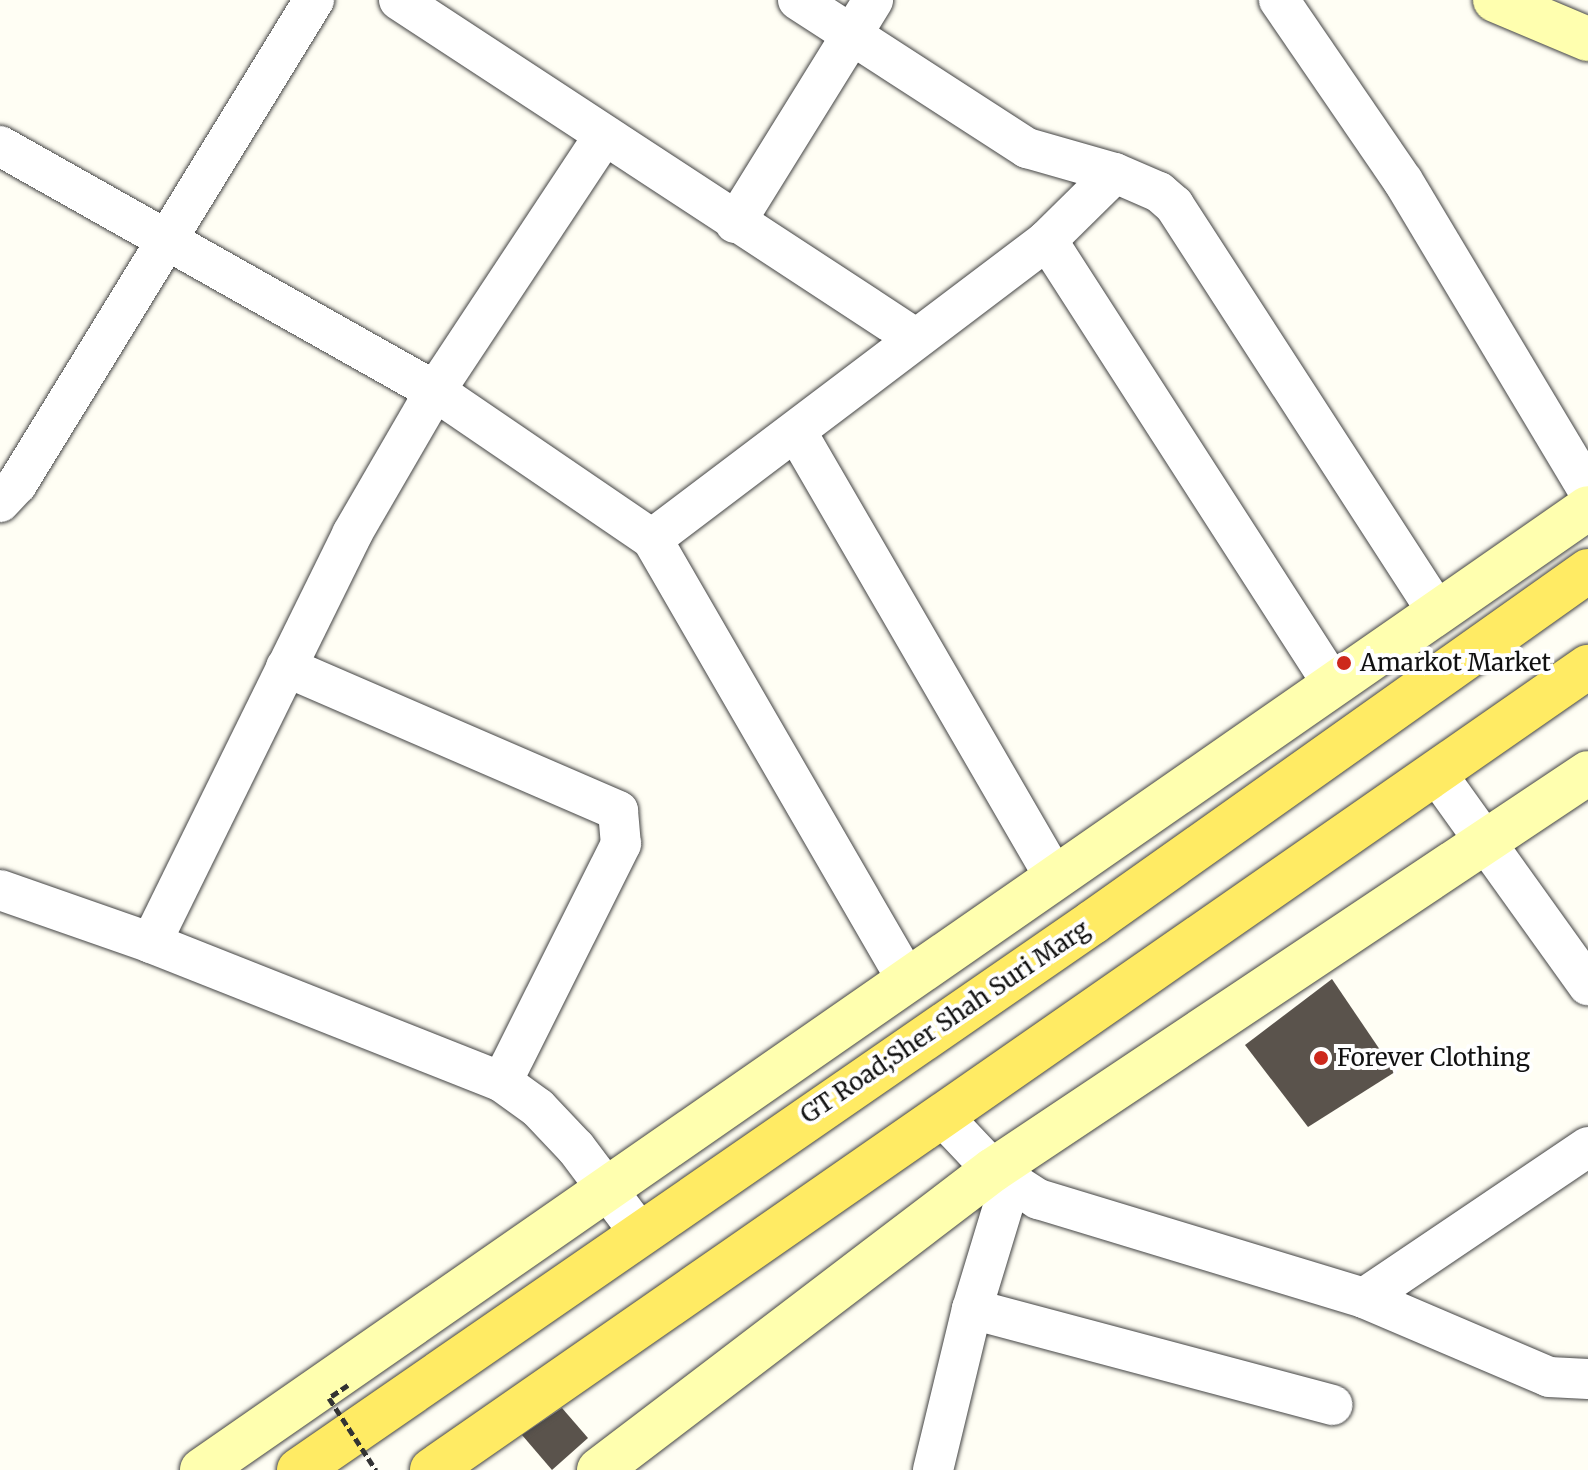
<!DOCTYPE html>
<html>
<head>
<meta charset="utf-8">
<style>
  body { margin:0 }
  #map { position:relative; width:1588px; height:1470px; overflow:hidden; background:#fffef4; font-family:Merriweather,serif }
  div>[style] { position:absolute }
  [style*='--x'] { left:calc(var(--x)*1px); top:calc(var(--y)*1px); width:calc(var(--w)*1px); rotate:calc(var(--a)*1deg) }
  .building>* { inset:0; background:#5a534c }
  .roads { filter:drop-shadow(0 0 2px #444) drop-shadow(0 0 2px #444) }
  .minor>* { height:40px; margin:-20px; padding:0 20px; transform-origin:20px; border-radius:20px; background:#fff }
  .secondary>* { height:44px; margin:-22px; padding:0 22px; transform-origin:22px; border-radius:22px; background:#ffffaf }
  .primary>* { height:44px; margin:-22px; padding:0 22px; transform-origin:22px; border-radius:22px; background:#ffeb64 }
  .path-bridge>* { height:5px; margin-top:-2.5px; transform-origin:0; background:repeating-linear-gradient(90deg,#333 0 8px,transparent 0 12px) }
  .dots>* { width:22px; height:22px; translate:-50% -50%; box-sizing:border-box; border:4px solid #fff; border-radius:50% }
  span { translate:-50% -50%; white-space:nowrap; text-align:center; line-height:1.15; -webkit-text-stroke:8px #fff; paint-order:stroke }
  .poi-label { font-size:24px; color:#111 }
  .left { translate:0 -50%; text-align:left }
  .street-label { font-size:24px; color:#111 }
</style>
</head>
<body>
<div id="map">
  <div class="building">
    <div style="clip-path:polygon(1332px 979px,1395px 1072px,1308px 1127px,1245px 1045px)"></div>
    <div style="clip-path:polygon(562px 1408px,588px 1438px,552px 1470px,522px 1435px)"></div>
  </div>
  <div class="roads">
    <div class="minor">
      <div style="--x:399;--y:0;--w:617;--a:33.23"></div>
      <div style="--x:798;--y:0;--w:273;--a:32.9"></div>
      <div style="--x:1027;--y:148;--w:91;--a:15.9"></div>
      <div style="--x:1115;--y:173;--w:48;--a:23.4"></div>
      <div style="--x:1159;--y:192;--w:20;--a:41"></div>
      <div style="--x:1174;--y:205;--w:485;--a:57.1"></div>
      <div style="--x:1279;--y:0;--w:219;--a:55.6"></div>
      <div style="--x:1403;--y:181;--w:360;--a:59.1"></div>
      <div style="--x:0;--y:146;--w:499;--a:29.4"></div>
      <div style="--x:435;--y:391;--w:263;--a:34.3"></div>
      <div style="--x:652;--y:539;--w:509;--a:59.96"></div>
      <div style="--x:735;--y:223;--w:262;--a:-58.2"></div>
      <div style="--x:1047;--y:240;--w:530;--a:57.24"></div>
      <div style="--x:796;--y:431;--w:514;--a:59.9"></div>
      <div style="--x:0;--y:502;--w:25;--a:-47"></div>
      <div style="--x:17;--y:484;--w:568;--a:-58.47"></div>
      <div style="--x:652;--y:539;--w:495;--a:-37.1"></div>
      <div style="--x:1047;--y:240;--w:95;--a:-44.6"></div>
      <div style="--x:286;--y:667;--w:362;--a:23.4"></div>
      <div style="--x:618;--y:811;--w:33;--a:85"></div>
      <div style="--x:621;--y:844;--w:266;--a:116.6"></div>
      <div style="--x:1436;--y:773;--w:261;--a:54.4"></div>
      <div style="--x:0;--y:890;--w:160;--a:19.3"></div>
      <div style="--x:151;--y:943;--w:378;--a:21.6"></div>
      <div style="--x:502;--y:1082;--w:44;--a:35.8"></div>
      <div style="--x:538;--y:1108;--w:55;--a:46.5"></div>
      <div style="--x:576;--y:1148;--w:105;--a:53.1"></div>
      <div style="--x:151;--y:943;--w:456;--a:-63.8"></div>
      <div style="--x:352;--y:534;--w:165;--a:-59.9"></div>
      <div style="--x:435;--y:391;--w:306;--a:-56.5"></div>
      <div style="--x:942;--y:1116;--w:74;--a:46.6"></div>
      <div style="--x:993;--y:1170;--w:54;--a:32.8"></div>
      <div style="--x:1038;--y:1199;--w:341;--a:16.9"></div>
      <div style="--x:1364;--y:1298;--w:201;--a:23.1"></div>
      <div style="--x:1549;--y:1377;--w:39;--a:3"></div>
      <div style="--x:1364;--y:1298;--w:270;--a:-34"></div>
      <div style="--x:972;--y:1309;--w:373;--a:14.9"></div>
      <div style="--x:933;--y:1470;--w:166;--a:-76.4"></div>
      <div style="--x:972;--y:1309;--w:131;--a:-73.1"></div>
    </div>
    <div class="secondary">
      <div style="--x:1495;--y:0;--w:101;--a:22.8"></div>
      <div style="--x:202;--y:1470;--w:1687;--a:-34.76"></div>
      <div style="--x:599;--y:1470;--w:495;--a:-37.3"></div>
      <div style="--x:993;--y:1170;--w:715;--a:-33.71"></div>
    </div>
    <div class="primary">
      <div style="--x:299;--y:1470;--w:965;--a:-34.61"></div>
      <div style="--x:1093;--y:922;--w:607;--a:-35.34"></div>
      <div style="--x:432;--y:1470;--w:1408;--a:-34.79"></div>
    </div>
  </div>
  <div class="path-bridge">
    <div style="--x:348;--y:1385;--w:23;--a:146"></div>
    <div style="--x:329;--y:1398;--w:86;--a:56.9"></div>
  </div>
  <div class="dots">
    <div style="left:1344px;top:663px;background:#cd281c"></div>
    <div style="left:1321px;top:1058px;background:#cd281c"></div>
  </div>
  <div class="poi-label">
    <span class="left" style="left:1360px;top:663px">Amarkot Market</span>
    <span class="left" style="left:1337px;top:1058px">Forever Clothing</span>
  </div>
  <div class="street-label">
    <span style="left:945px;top:1022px;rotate:-34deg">GT Road;Sher Shah Suri Marg</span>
  </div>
</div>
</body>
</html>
